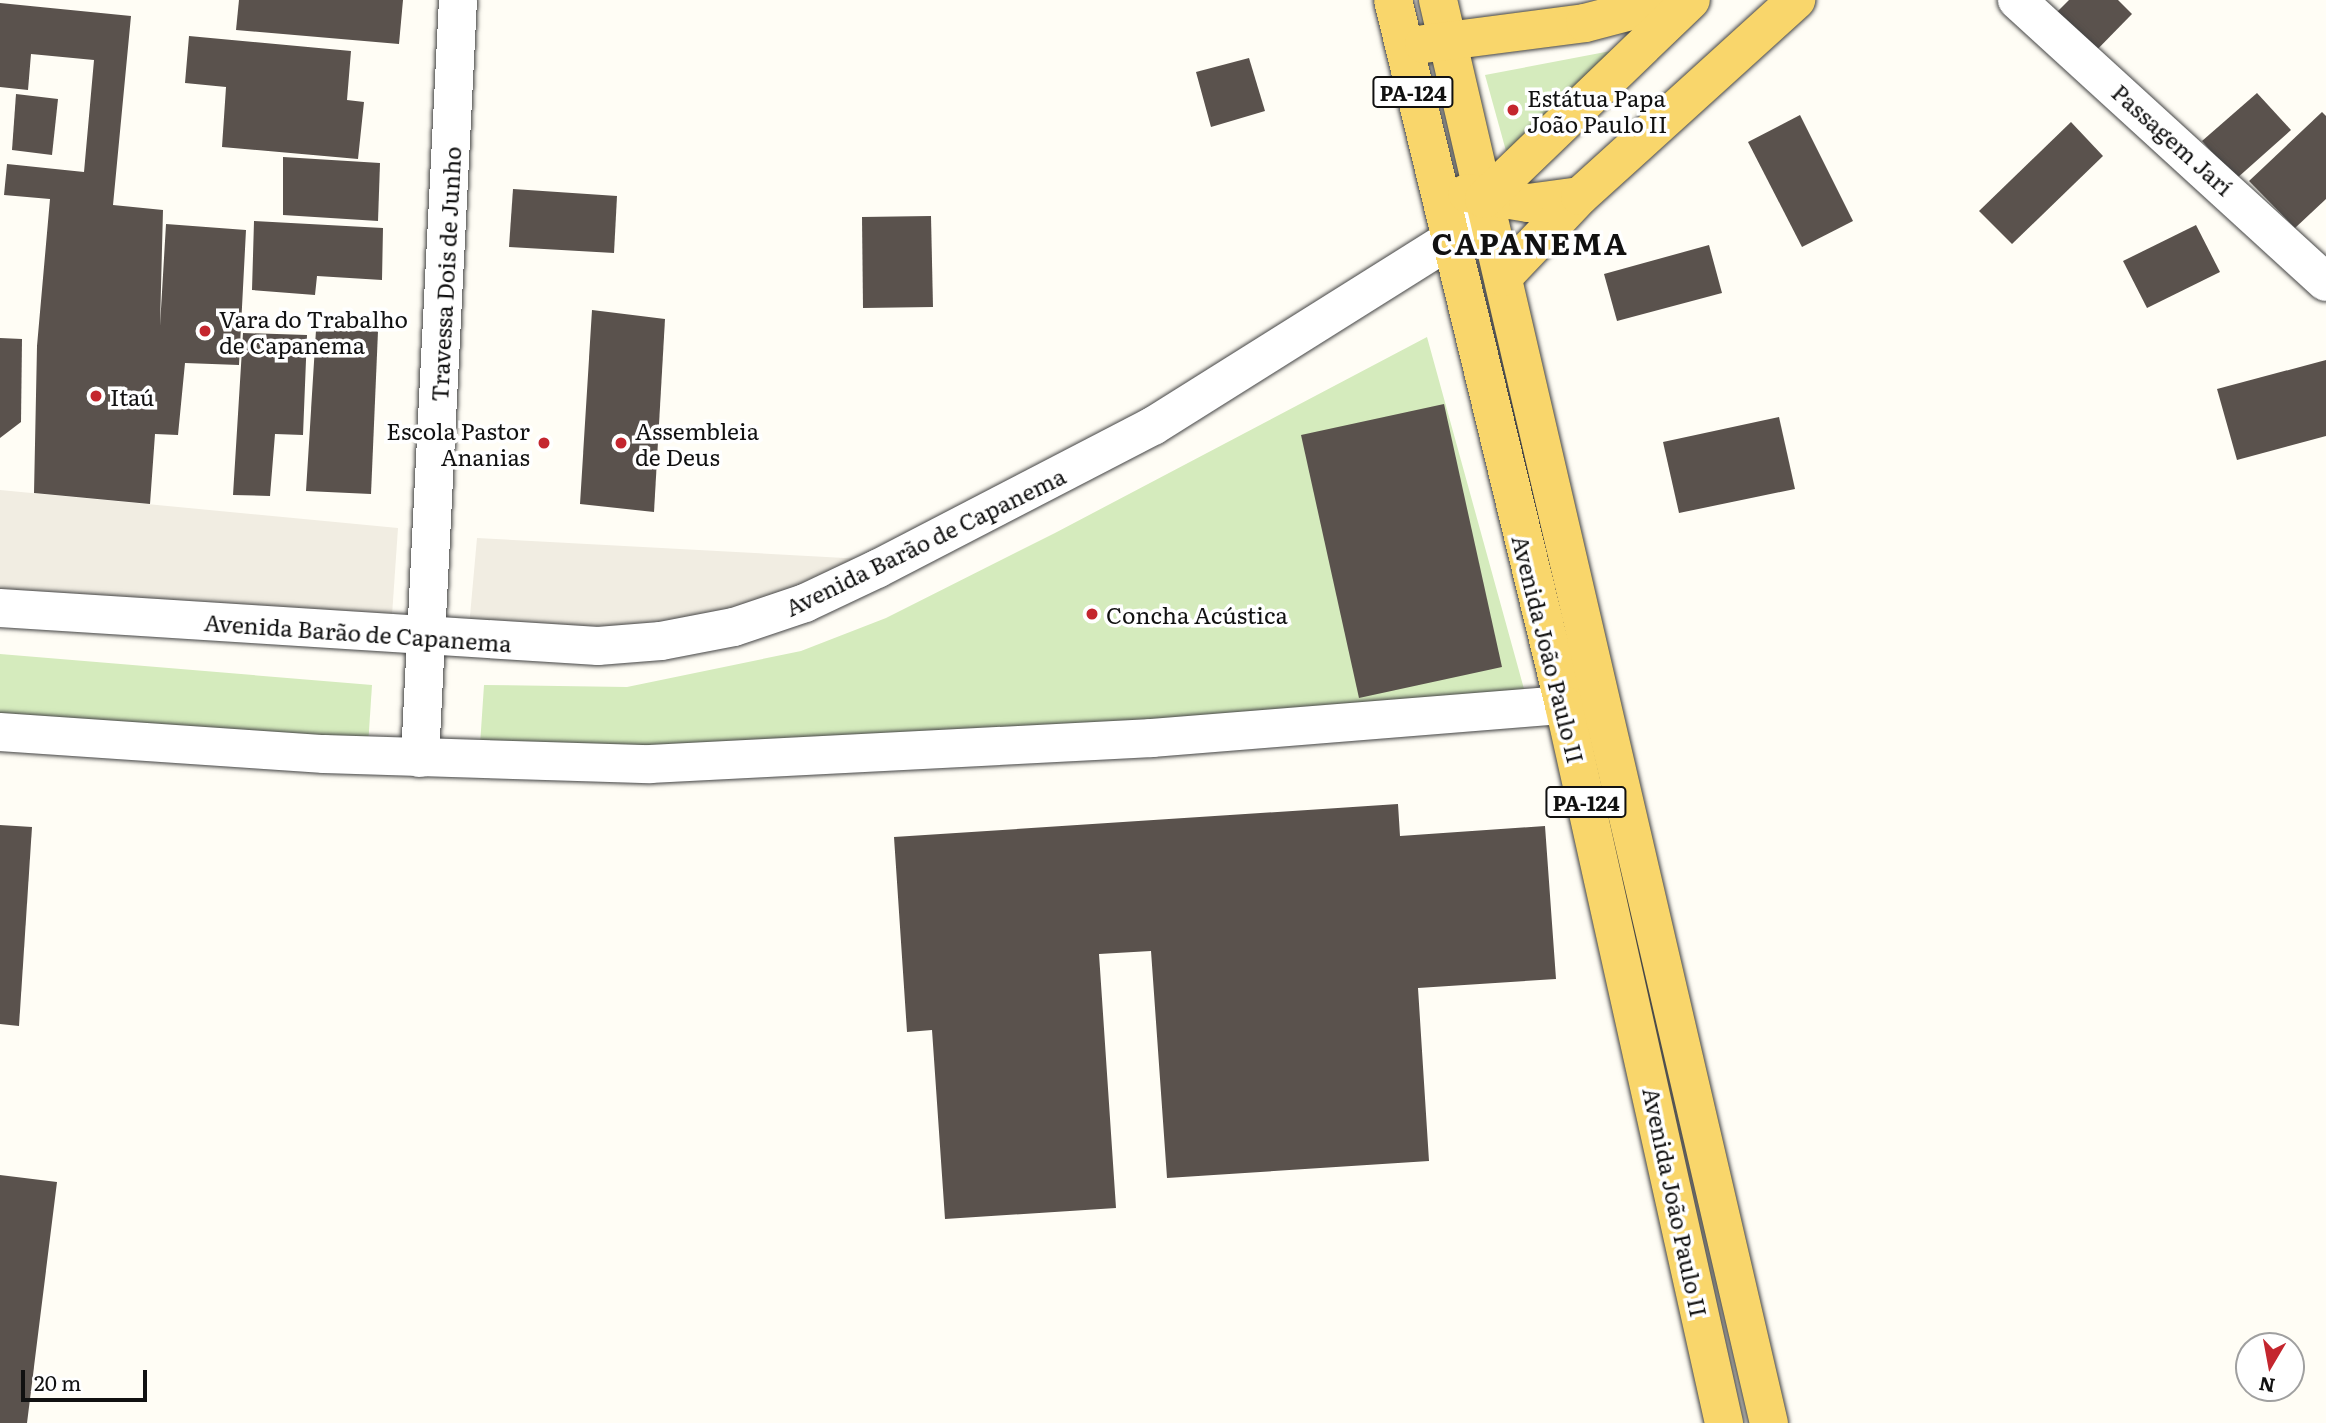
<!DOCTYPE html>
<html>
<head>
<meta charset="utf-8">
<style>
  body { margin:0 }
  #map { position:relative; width:2326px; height:1423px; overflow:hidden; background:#fffdf5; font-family:Literata,serif }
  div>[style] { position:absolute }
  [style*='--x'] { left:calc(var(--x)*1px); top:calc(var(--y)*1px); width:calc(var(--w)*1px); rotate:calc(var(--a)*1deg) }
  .green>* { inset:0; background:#d5ebbd }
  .plaza>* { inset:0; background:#f1ede2 }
  .building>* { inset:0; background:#5a524d }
  .roads { filter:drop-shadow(0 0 2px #444) drop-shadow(0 0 2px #444) }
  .minor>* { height:38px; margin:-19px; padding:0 19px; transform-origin:19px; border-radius:19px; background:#fff }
  .major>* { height:38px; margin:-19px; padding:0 19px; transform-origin:19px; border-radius:19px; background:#f9d66b }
  .dots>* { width:19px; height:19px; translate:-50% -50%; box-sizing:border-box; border:4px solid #fff; border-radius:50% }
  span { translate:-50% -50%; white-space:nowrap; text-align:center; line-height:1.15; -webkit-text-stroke:7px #fff; paint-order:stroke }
  .shield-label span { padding:2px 5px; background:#fff; border:2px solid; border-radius:5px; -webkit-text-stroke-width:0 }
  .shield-label { font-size:21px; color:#111; font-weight:700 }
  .poi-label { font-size:23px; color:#111 }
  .left { translate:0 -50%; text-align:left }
  .right { translate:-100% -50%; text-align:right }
  .street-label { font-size:23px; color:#111 }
  .district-label { font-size:30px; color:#111; font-weight:700; letter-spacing:2px }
  .north { position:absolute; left:2235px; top:1332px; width:70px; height:70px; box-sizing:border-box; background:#fff; border:2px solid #a0a0a0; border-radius:50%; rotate:190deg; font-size:19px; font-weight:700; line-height:28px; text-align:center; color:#111 }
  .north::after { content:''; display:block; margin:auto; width:24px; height:32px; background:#c4262e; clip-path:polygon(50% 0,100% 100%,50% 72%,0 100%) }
  .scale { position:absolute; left:21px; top:1370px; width:126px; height:32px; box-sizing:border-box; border:4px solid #111; border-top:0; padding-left:9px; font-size:21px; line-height:24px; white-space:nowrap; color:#111; -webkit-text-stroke:5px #fff; paint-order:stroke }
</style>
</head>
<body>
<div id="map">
  <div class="green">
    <div style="clip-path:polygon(1637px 46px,1511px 169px,1485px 75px)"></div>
    <div style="clip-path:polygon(1427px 337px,1532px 718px,725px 746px,480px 745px,484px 685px,627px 687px,801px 651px,886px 618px,1055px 533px)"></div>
    <div style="clip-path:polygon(0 654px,372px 685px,368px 746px,0 720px)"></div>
  </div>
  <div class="plaza">
    <div style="clip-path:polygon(0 490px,398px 528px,391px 630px,0 596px)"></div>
    <div style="clip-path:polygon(477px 538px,863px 559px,804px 592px,643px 632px,469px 627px)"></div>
  </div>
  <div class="building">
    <div style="clip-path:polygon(239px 0,403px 0,399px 44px,236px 30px)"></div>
    <div style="clip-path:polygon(2069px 0,2118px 0,2132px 14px,2086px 61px,2047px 22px)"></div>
    <div style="clip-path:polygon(0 3px,131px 16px,113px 205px,163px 210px,160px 326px,166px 224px,246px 230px,239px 365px,185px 363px,178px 435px,155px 434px,150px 504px,34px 493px,37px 346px,50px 199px,4px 195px,7px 164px,84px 172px,94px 60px,31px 54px,28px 90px,0 87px)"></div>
    <div style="clip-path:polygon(189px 36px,351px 51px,347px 100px,364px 102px,358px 159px,222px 147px,226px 87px,185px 83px)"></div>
    <div style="clip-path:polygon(1249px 58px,1265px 111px,1211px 127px,1196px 72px)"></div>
    <div style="clip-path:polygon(2257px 93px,2291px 130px,2236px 179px,2202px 141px)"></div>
    <div style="clip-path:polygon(16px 94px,58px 99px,52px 155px,12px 150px)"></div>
    <div style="clip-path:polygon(2322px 112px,2326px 116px,2326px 199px,2295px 228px,2249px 181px)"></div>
    <div style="clip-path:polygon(1800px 115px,1853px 221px,1802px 247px,1748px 142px)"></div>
    <div style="clip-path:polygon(2071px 122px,2103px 156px,2012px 244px,1979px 211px)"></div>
    <div style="clip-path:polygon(283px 157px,380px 163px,378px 221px,283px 215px)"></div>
    <div style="clip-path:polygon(513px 189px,617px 196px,614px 253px,509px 247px)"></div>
    <div style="clip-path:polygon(931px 216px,933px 307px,863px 308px,862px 217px)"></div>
    <div style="clip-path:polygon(254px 221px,383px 228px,382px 280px,317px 276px,315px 295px,252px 290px)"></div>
    <div style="clip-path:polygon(2196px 225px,2220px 272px,2147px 308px,2123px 261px)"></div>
    <div style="clip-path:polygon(1709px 245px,1722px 293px,1617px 321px,1604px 274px)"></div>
    <div style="clip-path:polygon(592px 310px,665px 319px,654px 512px,580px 504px)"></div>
    <div style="clip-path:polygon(316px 330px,378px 331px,371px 494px,306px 491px)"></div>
    <div style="clip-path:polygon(243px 333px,307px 335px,303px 435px,275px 434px,270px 496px,233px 495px)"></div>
    <div style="clip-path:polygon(0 338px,22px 339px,21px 422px,0 438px)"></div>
    <div style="clip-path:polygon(2326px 360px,2326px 436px,2237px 460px,2217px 389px)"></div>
    <div style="clip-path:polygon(1444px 404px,1502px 667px,1359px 698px,1301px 435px)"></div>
    <div style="clip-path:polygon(1779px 417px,1795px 489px,1679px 513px,1663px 442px)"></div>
    <div style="clip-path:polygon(1398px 804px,1400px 836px,1545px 826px,1556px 979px,1418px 988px,1429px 1161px,1167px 1178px,1151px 951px,1099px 954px,1116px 1208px,945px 1219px,932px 1030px,907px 1032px,894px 837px)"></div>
    <div style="clip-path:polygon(0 825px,32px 827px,19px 1026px,0 1024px)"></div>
    <div style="clip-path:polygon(0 1175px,57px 1182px,27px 1423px,0 1423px)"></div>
  </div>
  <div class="roads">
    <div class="minor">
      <div style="--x:2017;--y:0;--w:418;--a:42.4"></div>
      <div style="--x:0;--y:608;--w:599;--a:3.64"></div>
      <div style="--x:598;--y:646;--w:63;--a:-4.5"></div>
      <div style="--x:661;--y:641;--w:74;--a:-10.9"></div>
      <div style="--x:734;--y:627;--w:75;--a:-18.7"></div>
      <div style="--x:805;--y:603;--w:80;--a:-25.3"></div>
      <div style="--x:877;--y:569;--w:311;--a:-27.4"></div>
      <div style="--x:1153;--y:426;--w:350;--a:-32.1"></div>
      <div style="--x:1449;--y:240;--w:54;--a:-49.5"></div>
      <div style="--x:0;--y:732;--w:325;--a:3.9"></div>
      <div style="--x:324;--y:754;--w:326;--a:1.8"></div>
      <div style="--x:650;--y:764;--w:503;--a:-2.96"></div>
      <div style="--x:1152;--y:738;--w:447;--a:-4.6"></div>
      <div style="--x:420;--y:758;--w:759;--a:-87.13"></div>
    </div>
    <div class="major">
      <div style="--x:1393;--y:0;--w:725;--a:76.37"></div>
      <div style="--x:1564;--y:705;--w:736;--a:77.44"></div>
      <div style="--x:1438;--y:0;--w:1461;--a:76.91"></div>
      <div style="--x:1424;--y:44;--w:162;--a:-7.4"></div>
      <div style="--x:1585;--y:23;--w:91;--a:-14.6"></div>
      <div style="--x:1467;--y:193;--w:62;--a:9.3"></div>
      <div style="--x:1528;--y:203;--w:52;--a:-7.7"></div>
      <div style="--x:1484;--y:199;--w:287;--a:-43.9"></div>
      <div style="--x:1503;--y:277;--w:112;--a:-46.5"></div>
      <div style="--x:1580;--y:196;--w:292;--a:-42.2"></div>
    </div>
  </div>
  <div class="dots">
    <div style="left:1513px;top:110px;background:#c4262e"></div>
    <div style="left:205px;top:331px;background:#c4262e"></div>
    <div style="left:96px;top:396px;background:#c4262e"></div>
    <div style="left:544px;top:443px;background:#c4262e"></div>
    <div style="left:621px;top:443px;background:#c4262e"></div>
    <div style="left:1092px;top:614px;background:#c4262e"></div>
  </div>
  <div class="shield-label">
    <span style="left:1413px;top:92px">PA-124</span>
    <span style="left:1586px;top:802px">PA-124</span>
  </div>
  <div class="poi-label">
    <span class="left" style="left:1527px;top:110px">Estátua Papa<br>João Paulo II</span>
    <span class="left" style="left:219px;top:331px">Vara do Trabalho<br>de Capanema</span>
    <span class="left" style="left:110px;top:396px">Itaú</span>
    <span class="right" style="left:530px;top:443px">Escola Pastor<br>Ananias</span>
    <span class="left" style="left:635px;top:443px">Assembleia<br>de Deus</span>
    <span class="left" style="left:1106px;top:614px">Concha Acústica</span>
  </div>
  <div class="street-label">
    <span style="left:2173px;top:139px;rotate:42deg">Passagem Jarí</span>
    <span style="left:445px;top:274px;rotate:-87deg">Travessa Dois de Junho</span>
    <span style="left:925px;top:541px;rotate:-26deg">Avenida Barão de Capanema</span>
    <span style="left:358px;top:632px;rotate:4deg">Avenida Barão de Capanema</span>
    <span style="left:1549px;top:649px;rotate:76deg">Avenida João Paulo II</span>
    <span style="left:1676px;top:1202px;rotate:78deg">Avenida João Paulo II</span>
  </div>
  <div class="district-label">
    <span style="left:1530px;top:242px">CAPANEMA</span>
  </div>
  <div class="north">N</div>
  <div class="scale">20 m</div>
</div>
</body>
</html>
